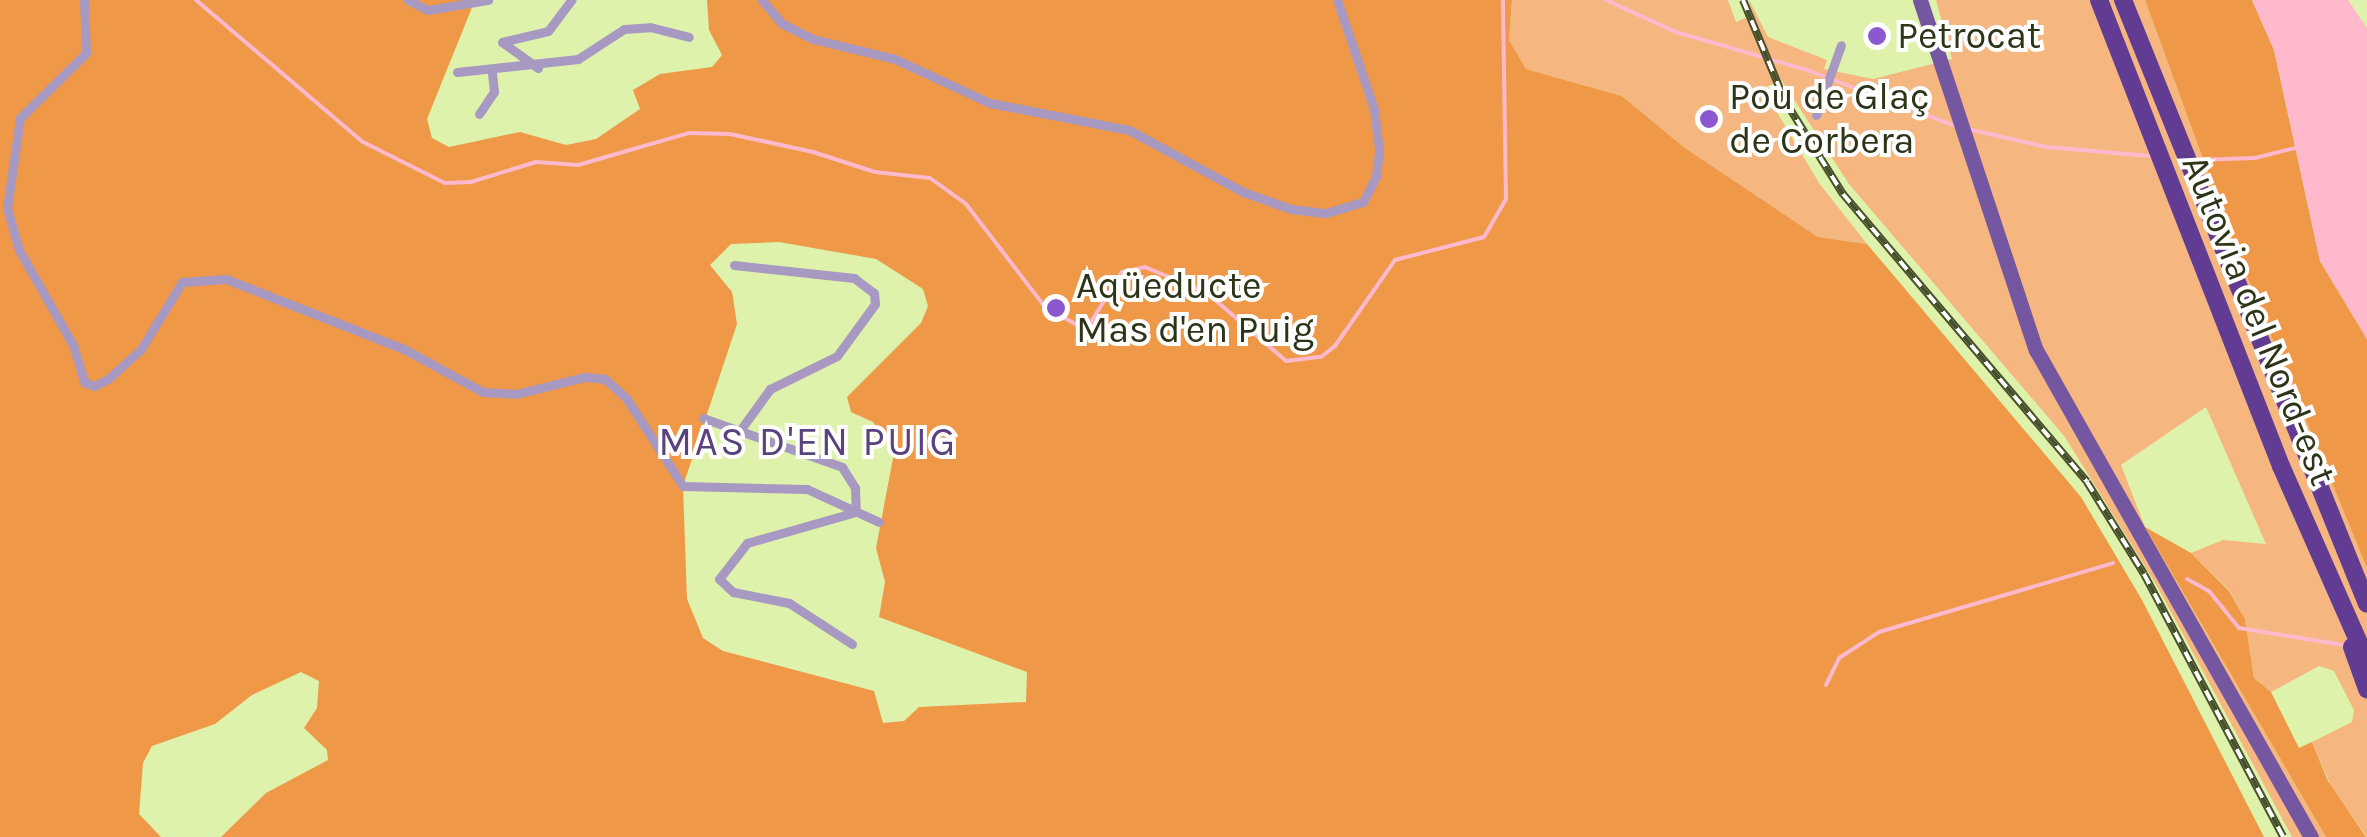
<!DOCTYPE html>
<html>
<head>
<meta charset="utf-8">
<style>
  body { margin:0 }
  #map { position:relative; width:2367px; height:837px; overflow:hidden; background:#def2ab; font-family:Karla,sans-serif }
  div>[style] { position:absolute }
  [style*='--x'] { left:calc(var(--x)*1px); top:calc(var(--y)*1px); width:calc(var(--w)*1px); rotate:calc(var(--a)*1deg) }
  .green>* { inset:0; background:#f5b680 }
  .forest>* { inset:0; background:#ee9848 }
  .water>* { inset:0; background:#ffb9cc }
  .stream>* { height:4px; margin:-2px; padding:0 2px; transform-origin:2px; border-radius:2px; background:#ffb9cc }
  .street>* { height:9px; margin:-4.5px; padding:0 4.5px; transform-origin:4.5px; border-radius:4.5px; background:#a899c3 }
  .primary>* { height:15px; margin:-7.5px; padding:0 7.5px; transform-origin:7.5px; border-radius:7.5px; background:#7456a1 }
  .highway>* { height:18px; margin:-9px; padding:0 9px; transform-origin:9px; border-radius:9px; background:#623c93 }
  .rail>* { height:8px; margin-top:-4px; transform-origin:0; background:repeating-linear-gradient(90deg,#fff 0 11px,#47502d 0 22px); box-sizing:border-box; border-block:2px solid #47502d }
  .dots>* { width:28px; height:28px; translate:-50% -50%; box-sizing:border-box; border:5px solid #fff; border-radius:50% }
  span { translate:-50% -50%; white-space:nowrap; text-align:center; line-height:1.15; -webkit-text-stroke:8px #fff; paint-order:stroke }
  .poi-label { font-size:38px; color:#2d3418 }
  .left { translate:0 -50%; text-align:left }
  .street-label { font-size:38px; color:#2d3418 }
  .neighbourhood-label { font-size:40px; color:#5a427e; letter-spacing:2.5px }
</style>
</head>
<body>
<div id="map">
  <div class="green">
    <div style="clip-path:polygon(1512px 0,1728px 0,1736px 22px,1751px 16px,1749px 0,1768px 37px,1827px 60px,1824px 69px,1873px 79px,1952px 59px,1936px 0,2145px 0,2238px 255px,2367px 568px,2367px 837px,2332px 788px,2312px 742px,2352px 722px,2354px 710px,2334px 671px,2319px 666px,2271px 692px,2254px 678px,2245px 619px,2229px 590px,2191px 553px,2223px 540px,2266px 544px,2206px 407px,2121px 465px,2145px 527px,2326px 837px,2292px 837px,2157px 586px,2065px 437px,1849px 184px,1782px 81px,1765px 87px,1778px 114px,1819px 183px,1867px 244px,1818px 237px,1685px 148px,1622px 96px,1526px 69px,1509px 40px)"></div>
  </div>
  <div class="forest">
    <div style="clip-path:polygon(evenodd,0 0,475px 0,427px 119px,432px 138px,449px 147px,520px 132px,566px 145px,596px 139px,640px 109px,633px 90px,660px 74px,712px 67px,722px 55px,709px 30px,707px 0,1512px 0,1509px 40px,1526px 69px,1622px 96px,1685px 148px,1818px 237px,1867px 244px,2081px 497px,2142px 600px,2264px 837px,221px 837px,266px 793px,328px 760px,327px 750px,304px 728px,317px 708px,319px 681px,301px 672px,252px 695px,215px 724px,152px 746px,143px 763px,139px 814px,161px 837px,0 837px,0 0,779px 242px,876px 259px,923px 289px,928px 306px,921px 323px,847px 397px,851px 412px,873px 422px,894px 453px,876px 548px,885px 582px,879px 617px,1027px 672px,1026px 702px,919px 707px,904px 721px,883px 723px,874px 691px,723px 651px,703px 638px,687px 599px,683px 486px,737px 324px,732px 292px,710px 265px,731px 244px,779px 242px)"></div>
    <div style="clip-path:polygon(2145px 0,2252px 0,2274px 50px,2320px 261px,2367px 339px,2367px 568px,2238px 255px)"></div>
    <div style="clip-path:polygon(2145px 527px,2191px 553px,2229px 591px,2245px 619px,2254px 678px,2271px 692px,2299px 748px,2312px 742px,2328px 781px,2366px 837px,2326px 837px)"></div>
  </div>
  <div class="water">
    <div style="clip-path:polygon(2252px 0,2348px 0,2367px 28px,2367px 339px,2320px 261px,2274px 50px)"></div>
  </div>
  <div class="stream">
    <div style="--x:196;--y:0;--w:219;--a:40.4"></div>
    <div style="--x:363;--y:142;--w:92;--a:26.6"></div>
    <div style="--x:445;--y:183;--w:26;--a:-2"></div>
    <div style="--x:471;--y:182;--w:68;--a:-17.1"></div>
    <div style="--x:536;--y:162;--w:42;--a:4.1"></div>
    <div style="--x:578;--y:165;--w:116;--a:-16.1"></div>
    <div style="--x:689;--y:133;--w:41;--a:1.4"></div>
    <div style="--x:730;--y:134;--w:85;--a:12.2"></div>
    <div style="--x:813;--y:152;--w:65;--a:17.9"></div>
    <div style="--x:875;--y:172;--w:55;--a:6.2"></div>
    <div style="--x:930;--y:178;--w:44;--a:35.8"></div>
    <div style="--x:966;--y:204;--w:130;--a:52.5"></div>
    <div style="--x:1045;--y:307;--w:47;--a:29.3"></div>
    <div style="--x:1086;--y:330;--w:68;--a:-58.2"></div>
    <div style="--x:1122;--y:272;--w:24;--a:-12"></div>
    <div style="--x:1145;--y:267;--w:67;--a:22.8"></div>
    <div style="--x:1207;--y:293;--w:104;--a:40.7"></div>
    <div style="--x:1286;--y:361;--w:35;--a:-7"></div>
    <div style="--x:1321;--y:357;--w:18;--a:-38"></div>
    <div style="--x:1335;--y:346;--w:105;--a:-55.1"></div>
    <div style="--x:1395;--y:260;--w:92;--a:-14.5"></div>
    <div style="--x:1484;--y:237;--w:44;--a:-59.9"></div>
    <div style="--x:1506;--y:199;--w:199;--a:-90.9"></div>
    <div style="--x:1606;--y:0;--w:77;--a:24.6"></div>
    <div style="--x:1676;--y:32;--w:136;--a:16.2"></div>
    <div style="--x:1807;--y:70;--w:161;--a:20.7"></div>
    <div style="--x:1968;--y:129;--w:80;--a:13"></div>
    <div style="--x:2046;--y:147;--w:105;--a:4.9"></div>
    <div style="--x:2195;--y:160;--w:60;--a:-1.9"></div>
    <div style="--x:2255;--y:158;--w:45;--a:-14"></div>
    <div style="--x:2187;--y:579;--w:25;--a:29"></div>
    <div style="--x:2209;--y:591;--w:48;--a:51"></div>
    <div style="--x:2239;--y:628;--w:106;--a:9.2"></div>
    <div style="--x:1826;--y:685;--w:30;--a:-64"></div>
    <div style="--x:1839;--y:658;--w:48;--a:-33"></div>
    <div style="--x:1879;--y:632;--w:244;--a:-16.4"></div>
  </div>
  <div class="street">
    <div style="--x:84;--y:0;--w:53;--a:87.8"></div>
    <div style="--x:86;--y:53;--w:93;--a:135.4"></div>
    <div style="--x:20;--y:118;--w:91;--a:98.2"></div>
    <div style="--x:7;--y:208;--w:44;--a:74.1"></div>
    <div style="--x:19;--y:250;--w:109;--a:60.4"></div>
    <div style="--x:73;--y:345;--w:39;--a:73"></div>
    <div style="--x:84;--y:382;--w:11;--a:22"></div>
    <div style="--x:94;--y:386;--w:16;--a:-27"></div>
    <div style="--x:108;--y:379;--w:45;--a:-42.3"></div>
    <div style="--x:141;--y:349;--w:79;--a:-58.5"></div>
    <div style="--x:182;--y:282;--w:44;--a:-3.9"></div>
    <div style="--x:226;--y:279;--w:191;--a:21.5"></div>
    <div style="--x:404;--y:349;--w:90;--a:28.6"></div>
    <div style="--x:483;--y:392;--w:33;--a:3"></div>
    <div style="--x:516;--y:394;--w:70;--a:-14"></div>
    <div style="--x:584;--y:377;--w:21;--a:5"></div>
    <div style="--x:605;--y:379;--w:28;--a:42"></div>
    <div style="--x:626;--y:398;--w:105;--a:57.1"></div>
    <div style="--x:683;--y:486;--w:124;--a:1.4"></div>
    <div style="--x:807;--y:489;--w:79;--a:24.6"></div>
    <div style="--x:408;--y:0;--w:22;--a:27"></div>
    <div style="--x:428;--y:10;--w:61;--a:-9.5"></div>
    <div style="--x:762;--y:0;--w:30;--a:50"></div>
    <div style="--x:781;--y:23;--w:36;--a:27"></div>
    <div style="--x:813;--y:39;--w:84;--a:13.7"></div>
    <div style="--x:895;--y:59;--w:105;--a:24.9"></div>
    <div style="--x:990;--y:103;--w:142;--a:11"></div>
    <div style="--x:1129;--y:130;--w:130;--a:28.5"></div>
    <div style="--x:1243;--y:192;--w:51;--a:19.5"></div>
    <div style="--x:1291;--y:209;--w:35;--a:7"></div>
    <div style="--x:1326;--y:213;--w:39;--a:-17"></div>
    <div style="--x:1363;--y:202;--w:29;--a:-63"></div>
    <div style="--x:1376;--y:176;--w:26;--a:-83"></div>
    <div style="--x:1379;--y:150;--w:41;--a:-97"></div>
    <div style="--x:1374;--y:109;--w:115;--a:-108.7"></div>
    <div style="--x:538;--y:68;--w:44;--a:-144.2"></div>
    <div style="--x:502;--y:42;--w:47;--a:-13.4"></div>
    <div style="--x:548;--y:31;--w:39;--a:-53"></div>
    <div style="--x:457;--y:72;--w:122;--a:-6.1"></div>
    <div style="--x:578;--y:59;--w:55;--a:-33.1"></div>
    <div style="--x:624;--y:29;--w:26;--a:-4"></div>
    <div style="--x:650;--y:27;--w:40;--a:14.4"></div>
    <div style="--x:479;--y:114;--w:27;--a:-56"></div>
    <div style="--x:494;--y:92;--w:20;--a:-96"></div>
    <div style="--x:1816;--y:115;--w:74;--a:-70.3"></div>
    <div style="--x:734;--y:265;--w:121;--a:6.2"></div>
    <div style="--x:854;--y:278;--w:25;--a:37"></div>
    <div style="--x:874;--y:293;--w:11;--a:85"></div>
    <div style="--x:875;--y:304;--w:64;--a:126.2"></div>
    <div style="--x:837;--y:356;--w:75;--a:153.8"></div>
    <div style="--x:770;--y:389;--w:49;--a:125.9"></div>
    <div style="--x:703;--y:418;--w:147;--a:19.4"></div>
    <div style="--x:842;--y:467;--w:25;--a:58"></div>
    <div style="--x:855;--y:488;--w:24;--a:88"></div>
    <div style="--x:852;--y:644;--w:75;--a:-146.9"></div>
    <div style="--x:789;--y:603;--w:57;--a:-168.9"></div>
    <div style="--x:733;--y:592;--w:19;--a:-137"></div>
    <div style="--x:719;--y:579;--w:46;--a:-52.1"></div>
    <div style="--x:747;--y:543;--w:113;--a:-15.9"></div>
  </div>
  <div class="primary">
    <div style="--x:1920;--y:0;--w:369;--a:71.7"></div>
    <div style="--x:2036;--y:350;--w:559;--a:60.55"></div>
  </div>
  <div class="highway">
    <div style="--x:2099;--y:0;--w:500;--a:68.67"></div>
    <div style="--x:2281;--y:466;--w:213;--a:66.2"></div>
    <div style="--x:2123;--y:0;--w:651;--a:68"></div>
    <div style="--x:2352;--y:647;--w:45;--a:70.3"></div>
  </div>
  <div class="rail">
    <div style="--x:1743;--y:0;--w:109;--a:67.4"></div>
    <div style="--x:1785;--y:101;--w:110;--a:58.1"></div>
    <div style="--x:1843;--y:194;--w:377;--a:49.7"></div>
    <div style="--x:2087;--y:482;--w:108;--a:58.2"></div>
    <div style="--x:2144;--y:574;--w:297;--a:62.1"></div>
  </div>
  <div class="dots">
    <div style="left:1877px;top:36px;background:#8c58d0"></div>
    <div style="left:1709px;top:119px;background:#8c58d0"></div>
    <div style="left:1056px;top:308px;background:#8c58d0"></div>
  </div>
  <div class="poi-label">
    <span class="left" style="left:1897px;top:36px">Petrocat</span>
    <span class="left" style="left:1729px;top:119px">Pou de Glaç<br>de Corbera</span>
    <span class="left" style="left:1076px;top:308px">Aqüeducte<br>Mas d'en Puig</span>
  </div>
  <div class="street-label">
    <span style="left:2259px;top:320px;rotate:68deg">Autovia del Nord-est</span>
  </div>
  <div class="neighbourhood-label">
    <span style="left:808px;top:442px">MAS D'EN PUIG</span>
  </div>
</div>
</body>
</html>
